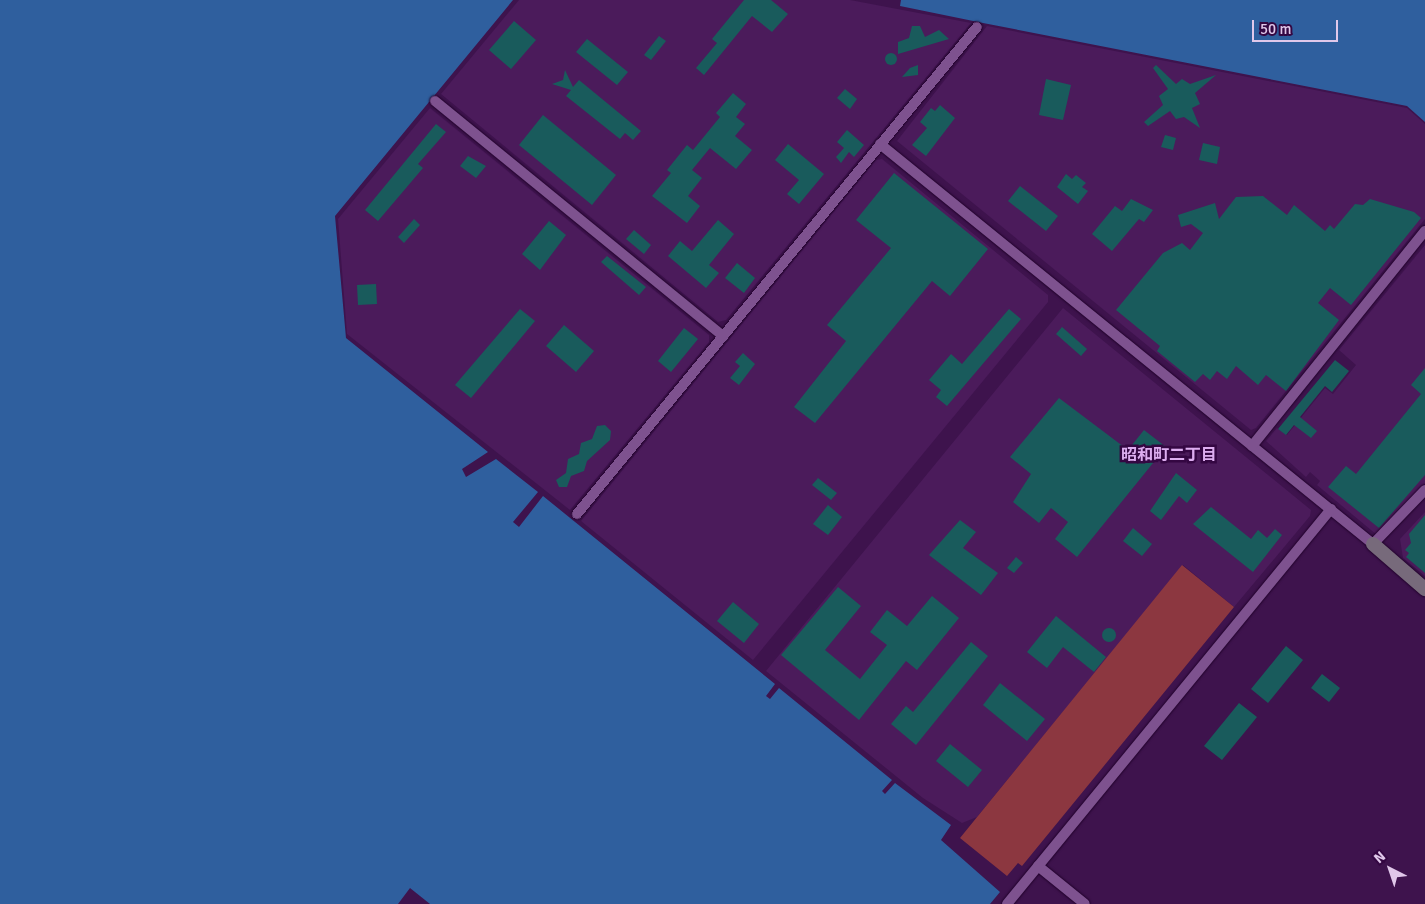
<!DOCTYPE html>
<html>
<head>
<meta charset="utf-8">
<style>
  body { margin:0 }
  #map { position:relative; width:1425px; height:904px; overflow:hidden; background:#3e134d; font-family:Signika,"Noto Sans JP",sans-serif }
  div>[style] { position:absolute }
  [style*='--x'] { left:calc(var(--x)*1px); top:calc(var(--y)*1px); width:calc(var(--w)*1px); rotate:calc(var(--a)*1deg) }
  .built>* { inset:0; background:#4b1b5b }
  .forest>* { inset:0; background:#8c3740 }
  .water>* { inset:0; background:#2f5f9e }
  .building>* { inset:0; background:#195b5c }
  .round { border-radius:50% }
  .roads { filter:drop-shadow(0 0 1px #21022b) drop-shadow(0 0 1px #21022b) }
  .street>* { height:10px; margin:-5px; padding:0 5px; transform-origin:5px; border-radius:5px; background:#7e528f }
  .secondary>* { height:14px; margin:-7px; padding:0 7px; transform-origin:7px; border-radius:7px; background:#776a7b }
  span { translate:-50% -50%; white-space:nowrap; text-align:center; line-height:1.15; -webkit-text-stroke:5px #340742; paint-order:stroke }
  .neighbourhood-label { font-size:16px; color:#ddadf0; font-weight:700 }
  .north { position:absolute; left:1365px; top:844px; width:50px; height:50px; -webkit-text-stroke:4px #340742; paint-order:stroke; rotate:319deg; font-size:14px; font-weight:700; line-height:20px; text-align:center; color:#e0c8ea }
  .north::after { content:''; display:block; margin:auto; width:18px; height:22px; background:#e0c8ea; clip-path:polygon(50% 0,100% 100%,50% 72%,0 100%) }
  .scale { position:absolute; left:1252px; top:20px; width:86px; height:22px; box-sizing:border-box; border:2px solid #e0c8ea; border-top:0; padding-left:6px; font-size:15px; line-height:18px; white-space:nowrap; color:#e0c8ea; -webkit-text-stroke:4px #340742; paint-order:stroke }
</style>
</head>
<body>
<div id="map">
  <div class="built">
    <div style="clip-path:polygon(519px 0,850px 0,971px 23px,726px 320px,718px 322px,441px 94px)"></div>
    <div style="clip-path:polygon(987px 26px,1407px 108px,1425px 124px,1425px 219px,1256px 428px,1251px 430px,897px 141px)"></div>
    <div style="clip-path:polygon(430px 108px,709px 335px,709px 342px,570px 510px,347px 334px,338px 219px)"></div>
    <div style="clip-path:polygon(882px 159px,1048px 295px,1048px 302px,753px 660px,581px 521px,876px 160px)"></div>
    <div style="clip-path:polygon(1425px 245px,1425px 484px,1377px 535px,1317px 485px,1320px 481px,1310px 472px,1306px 477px,1266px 441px,1277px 428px,1287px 435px,1325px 388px,1333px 394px,1356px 365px,1339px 350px)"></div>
    <div style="clip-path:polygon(1063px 308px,1311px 510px,1310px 516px,1234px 607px,1183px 565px,977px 817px,962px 823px,923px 798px,766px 671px)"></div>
    <div style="clip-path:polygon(1425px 512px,1425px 576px,1403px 558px,1400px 539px)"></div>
  </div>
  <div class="forest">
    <div style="clip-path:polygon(1182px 565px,1234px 607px,1022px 866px,1018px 863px,1007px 876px,960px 838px)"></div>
  </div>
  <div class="water">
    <div style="clip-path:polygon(0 0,513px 0,335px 216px,346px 338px,488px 452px,462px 469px,466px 477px,496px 459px,538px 492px,513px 522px,519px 527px,543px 496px,775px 684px,766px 696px,770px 699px,779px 688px,892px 780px,882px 791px,885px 794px,895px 783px,951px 825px,941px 840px,1000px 892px,990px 904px,430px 904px,410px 888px,398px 904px,0 904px)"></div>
    <div style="clip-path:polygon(901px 0,1425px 0,1425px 122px,1407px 106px,983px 23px,900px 6px)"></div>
  </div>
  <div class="building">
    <div style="clip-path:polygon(744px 0,771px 0,788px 14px,772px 32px,752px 16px,704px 75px,696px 68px,717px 43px,712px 39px)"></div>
    <div style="clip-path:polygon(514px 21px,536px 40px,511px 69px,489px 50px)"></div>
    <div style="clip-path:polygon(912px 26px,920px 26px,925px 37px,939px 30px,949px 39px,898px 54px,898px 42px,909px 38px)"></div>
    <div style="clip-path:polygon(659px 36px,666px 41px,651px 60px,644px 55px)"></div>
    <div style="clip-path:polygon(587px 39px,628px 72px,617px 85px,576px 52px)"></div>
    <div class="round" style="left:885px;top:53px;width:12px;height:12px"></div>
    <div style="clip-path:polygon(918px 65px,918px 75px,902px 77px,910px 68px)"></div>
    <div style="clip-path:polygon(1156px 65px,1176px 84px,1182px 79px,1190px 84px,1216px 75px,1195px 93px,1200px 104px,1192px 108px,1200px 128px,1184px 117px,1176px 119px,1170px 111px,1148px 126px,1144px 122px,1163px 105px,1159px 96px,1168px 89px,1153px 68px)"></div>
    <div style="clip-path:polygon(565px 70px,573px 87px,579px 80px,641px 131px,633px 140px,625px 133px,620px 139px,566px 96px,571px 90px,552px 84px,563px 80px)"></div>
    <div style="clip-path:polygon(1046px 79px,1071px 85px,1063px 120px,1039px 115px)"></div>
    <div style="clip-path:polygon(845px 89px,857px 99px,850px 109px,837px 98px)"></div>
    <div style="clip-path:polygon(733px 93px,746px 104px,736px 117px,745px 124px,735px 136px,752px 150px,736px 169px,710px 148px,692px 170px,702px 178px,688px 196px,700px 206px,687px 223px,652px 196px,671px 173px,667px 170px,687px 145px,693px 150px,720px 117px,716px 113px)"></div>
    <div style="clip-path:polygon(940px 105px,955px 118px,926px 156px,912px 145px,927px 128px,920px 122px,931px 108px,935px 111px)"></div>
    <div style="clip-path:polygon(543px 115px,616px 175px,592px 205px,519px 145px)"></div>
    <div style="clip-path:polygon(436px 124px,446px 132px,418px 164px,423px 168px,378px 221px,365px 210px)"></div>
    <div style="clip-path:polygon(847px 130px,864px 145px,854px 157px,849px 152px,841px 163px,836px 157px,844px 148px,837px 142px)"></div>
    <div style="clip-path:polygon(1165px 135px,1176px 138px,1173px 150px,1161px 147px)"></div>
    <div style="clip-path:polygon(1203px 143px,1220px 147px,1217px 164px,1199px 160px)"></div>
    <div style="clip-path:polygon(788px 144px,824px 174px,799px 204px,787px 194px,799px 180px,775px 160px)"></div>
    <div style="clip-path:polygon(468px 156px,486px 166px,476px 178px,460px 166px)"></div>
    <div style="clip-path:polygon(894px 173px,988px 249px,950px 296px,932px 281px,815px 423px,794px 407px,846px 341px,827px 325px,891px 248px,856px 220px)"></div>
    <div style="clip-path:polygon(1066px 174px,1072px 179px,1076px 175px,1086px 183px,1082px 187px,1088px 191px,1078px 204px,1057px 187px)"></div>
    <div style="clip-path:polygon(1020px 186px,1058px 216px,1046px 231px,1008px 201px)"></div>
    <div style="clip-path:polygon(1263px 196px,1287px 215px,1294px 205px,1325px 231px,1330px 225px,1334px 229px,1355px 204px,1363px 205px,1370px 199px,1414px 212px,1421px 218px,1351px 305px,1330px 288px,1318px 303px,1339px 320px,1286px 391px,1266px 375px,1258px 385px,1236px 366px,1227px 379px,1217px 371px,1210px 380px,1203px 374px,1195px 382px,1157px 351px,1160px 346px,1116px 310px,1163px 253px,1182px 243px,1190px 250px,1203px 233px,1191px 224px,1181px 227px,1178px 215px,1215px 203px,1219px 219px,1236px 197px)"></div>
    <div style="clip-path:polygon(1131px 199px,1153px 210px,1144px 222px,1139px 219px,1112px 251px,1092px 234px,1115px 206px,1122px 211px)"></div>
    <div style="clip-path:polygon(414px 219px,420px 225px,404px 243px,398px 237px)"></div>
    <div style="clip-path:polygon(718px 220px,734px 234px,709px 265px,719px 273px,706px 288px,668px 256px,680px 241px,692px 251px)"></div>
    <div style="clip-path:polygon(549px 221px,566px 235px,540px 270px,522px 254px)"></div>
    <div style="clip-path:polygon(634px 230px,651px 245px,644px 254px,626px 239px)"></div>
    <div style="clip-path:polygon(607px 256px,646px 287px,639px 295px,601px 262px)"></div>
    <div style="clip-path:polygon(737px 263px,755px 278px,744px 293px,725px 278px)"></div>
    <div style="clip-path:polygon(376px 284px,377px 304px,358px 305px,357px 285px)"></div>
    <div style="clip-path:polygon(520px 309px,535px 321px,471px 398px,455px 385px)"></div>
    <div style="clip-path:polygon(1009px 309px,1021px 319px,947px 406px,936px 397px,941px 390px,929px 380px,951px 354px,962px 364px)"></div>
    <div style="clip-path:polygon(564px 325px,594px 351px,576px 372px,546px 346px)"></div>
    <div style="clip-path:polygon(1062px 327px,1087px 349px,1081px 356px,1056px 334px)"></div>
    <div style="clip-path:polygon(684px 328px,698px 339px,671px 372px,658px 361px)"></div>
    <div style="clip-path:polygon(743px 353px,755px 364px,739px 385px,730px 378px,740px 366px,735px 362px)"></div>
    <div style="clip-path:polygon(1335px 360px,1349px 371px,1332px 392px,1325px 386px,1300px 417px,1317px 431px,1311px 438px,1294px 425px,1286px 435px,1278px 429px)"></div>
    <div style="clip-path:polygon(1425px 368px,1425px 475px,1379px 528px,1328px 487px,1346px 466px,1356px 474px,1421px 394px,1411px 385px)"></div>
    <div style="clip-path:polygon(1059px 398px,1128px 450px,1144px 430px,1166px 447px,1077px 557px,1055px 539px,1068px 522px,1051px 508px,1039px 523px,1013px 502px,1031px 474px,1010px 457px)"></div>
    <div style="clip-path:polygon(605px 425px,611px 431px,610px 440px,587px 461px,584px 471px,571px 476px,567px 487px,559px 487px,556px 480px,566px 473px,568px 459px,579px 454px,581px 443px,592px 439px,597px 426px)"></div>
    <div style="clip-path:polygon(1176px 473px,1197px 490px,1187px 503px,1179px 496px,1161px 520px,1150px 511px)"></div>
    <div style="clip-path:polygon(818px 478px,837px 493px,831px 500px,812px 485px)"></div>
    <div style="clip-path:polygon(828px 505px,842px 517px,828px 535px,813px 524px)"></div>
    <div style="clip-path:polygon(1211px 507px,1251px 539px,1258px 530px,1267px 538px,1275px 529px,1282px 535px,1253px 572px,1193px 524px)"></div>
    <div style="clip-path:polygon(1425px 515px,1425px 573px,1406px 557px,1409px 553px,1405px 550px,1411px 543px,1409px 534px)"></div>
    <div style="clip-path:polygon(960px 520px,976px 532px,963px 548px,998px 573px,981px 595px,929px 555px)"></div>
    <div style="clip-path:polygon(1133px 528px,1152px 544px,1142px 556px,1123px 541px)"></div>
    <div style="clip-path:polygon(1016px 557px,1023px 563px,1014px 573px,1007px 568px)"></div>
    <div style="clip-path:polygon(838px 587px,861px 606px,825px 650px,860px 679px,887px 645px,870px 632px,887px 610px,907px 626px,932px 596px,959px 618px,917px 670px,906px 661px,859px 720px,781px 655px)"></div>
    <div style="clip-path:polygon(733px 602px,759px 624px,744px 643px,717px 621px)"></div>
    <div style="clip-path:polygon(1056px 616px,1106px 657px,1094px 672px,1063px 647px,1047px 668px,1027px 652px)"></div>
    <div class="round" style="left:1102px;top:628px;width:14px;height:14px"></div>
    <div style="clip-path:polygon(971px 642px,988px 656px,916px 745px,891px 724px,906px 706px,913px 712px)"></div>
    <div style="clip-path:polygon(1286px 646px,1303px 660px,1268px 703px,1251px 689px)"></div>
    <div style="clip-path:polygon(1322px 674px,1340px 688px,1329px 702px,1311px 688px)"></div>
    <div style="clip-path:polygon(1000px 683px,1045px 719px,1027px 741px,983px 705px)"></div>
    <div style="clip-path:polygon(1239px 703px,1257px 717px,1222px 760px,1204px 746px)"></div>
    <div style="clip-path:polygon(950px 744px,982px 770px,968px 787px,936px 761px)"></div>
  </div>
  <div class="roads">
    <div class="street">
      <div style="--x:435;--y:101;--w:372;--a:39.2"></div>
      <div style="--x:880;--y:144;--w:635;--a:39.05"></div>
      <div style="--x:1373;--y:544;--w:75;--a:-46.1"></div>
      <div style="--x:1252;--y:446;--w:276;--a:-51.2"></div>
      <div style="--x:577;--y:514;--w:630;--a:-50.6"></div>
      <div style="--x:1038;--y:866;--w:60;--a:39"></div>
      <div style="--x:1007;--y:904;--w:511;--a:-50.64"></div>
    </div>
    <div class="secondary">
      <div style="--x:1373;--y:544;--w:69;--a:40.9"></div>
    </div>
  </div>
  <div class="neighbourhood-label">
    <span style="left:1169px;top:455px">昭和町二丁目</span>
  </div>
  <div class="north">N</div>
  <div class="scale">50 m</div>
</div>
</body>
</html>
